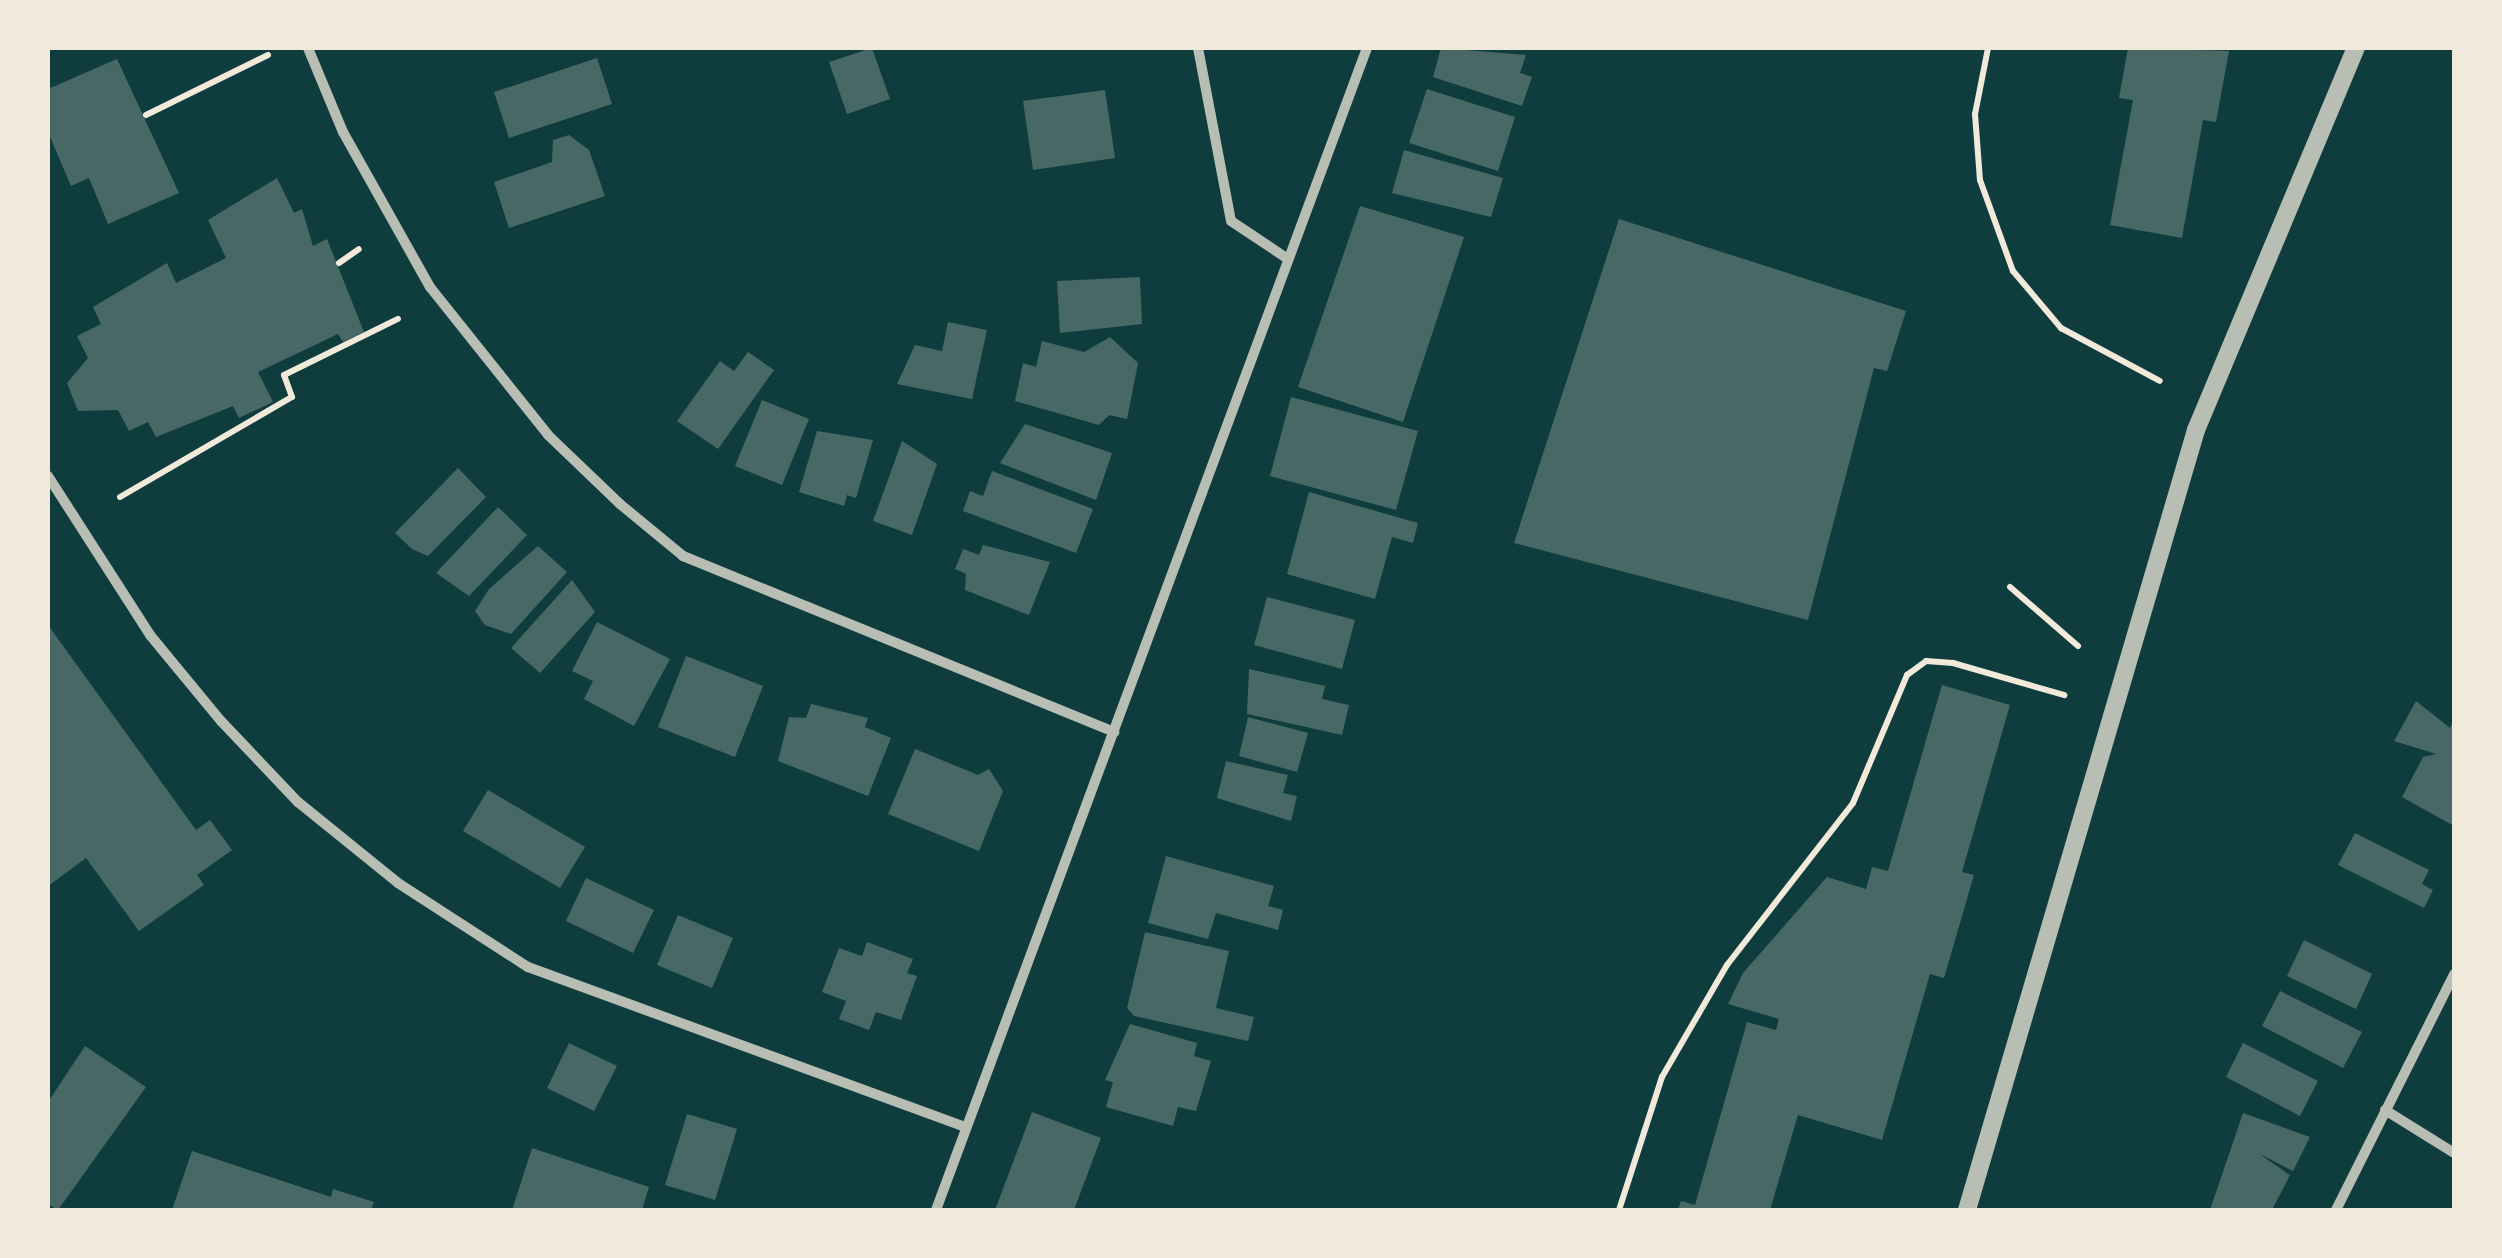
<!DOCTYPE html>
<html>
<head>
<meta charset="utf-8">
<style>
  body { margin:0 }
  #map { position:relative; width:2502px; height:1258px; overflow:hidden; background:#0f3d3e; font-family:Roboto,sans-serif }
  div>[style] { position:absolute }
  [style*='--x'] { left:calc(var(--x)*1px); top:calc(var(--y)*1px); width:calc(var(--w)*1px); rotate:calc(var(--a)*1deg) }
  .building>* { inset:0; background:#486865 }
  .path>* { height:6px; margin:-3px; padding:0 3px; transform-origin:3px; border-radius:3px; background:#f1e9da }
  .minor>* { height:10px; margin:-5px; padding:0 5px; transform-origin:5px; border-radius:5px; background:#b8beb3 }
  .tertiary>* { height:18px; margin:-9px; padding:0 9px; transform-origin:9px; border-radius:9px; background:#b8beb3 }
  span { translate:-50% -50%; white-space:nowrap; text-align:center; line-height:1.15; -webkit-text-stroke:10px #f1e9da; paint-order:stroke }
  .frame { position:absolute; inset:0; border:50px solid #f1e9da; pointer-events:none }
</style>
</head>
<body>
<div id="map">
  <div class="building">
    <div style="clip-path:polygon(872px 48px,890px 99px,847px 114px,829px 62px)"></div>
    <div style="clip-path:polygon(1441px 48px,1526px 55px,1520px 73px,1532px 77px,1522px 106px,1433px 77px)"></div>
    <div style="clip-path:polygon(2128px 48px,2229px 51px,2216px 122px,2203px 120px,2182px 238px,2110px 225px,2133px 100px,2119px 98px)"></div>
    <div style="clip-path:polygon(597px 58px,612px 104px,509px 138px,494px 92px)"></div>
    <div style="clip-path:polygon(117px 59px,179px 193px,108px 224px,89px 178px,71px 186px,48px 132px,48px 89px)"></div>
    <div style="clip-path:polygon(1427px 89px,1515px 117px,1498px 171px,1409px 143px)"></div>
    <div style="clip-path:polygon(1105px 90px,1115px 158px,1033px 170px,1023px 101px)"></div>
    <div style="clip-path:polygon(569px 135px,589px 150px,605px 196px,509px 228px,494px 182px,552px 162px,553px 140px)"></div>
    <div style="clip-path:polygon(1404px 150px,1503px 178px,1491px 217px,1392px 193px)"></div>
    <div style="clip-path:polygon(277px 178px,294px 213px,302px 209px,313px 246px,327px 239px,364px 332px,343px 342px,338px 334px,258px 372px,273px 402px,239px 418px,233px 406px,156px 437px,148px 422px,129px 431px,118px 410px,78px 411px,67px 383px,88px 358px,77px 336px,101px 324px,93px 307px,167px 263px,176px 283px,226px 258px,208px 220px)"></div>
    <div style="clip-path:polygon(1360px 206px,1464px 237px,1403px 422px,1298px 387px)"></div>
    <div style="clip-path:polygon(1619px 219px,1906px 311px,1887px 371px,1874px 368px,1808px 620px,1514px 543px)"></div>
    <div style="clip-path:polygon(1140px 277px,1142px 324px,1060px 333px,1057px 281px)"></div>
    <div style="clip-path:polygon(948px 322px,987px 330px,972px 399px,897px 384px,915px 345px,942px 351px)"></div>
    <div style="clip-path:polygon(1110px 337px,1138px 363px,1127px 419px,1109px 415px,1099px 425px,1015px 401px,1023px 363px,1036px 367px,1042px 341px,1084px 352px)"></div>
    <div style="clip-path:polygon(748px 352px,774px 370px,718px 449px,677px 421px,720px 361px,734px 371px)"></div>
    <div style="clip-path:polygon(1291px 397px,1418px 431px,1396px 510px,1270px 476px)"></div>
    <div style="clip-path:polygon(762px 400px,809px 419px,782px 485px,735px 466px)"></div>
    <div style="clip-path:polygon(1025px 424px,1112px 453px,1096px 500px,1000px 463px)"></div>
    <div style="clip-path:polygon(817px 431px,873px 440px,856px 498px,847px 495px,844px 506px,799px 492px)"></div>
    <div style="clip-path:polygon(902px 441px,937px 464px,912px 535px,873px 521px)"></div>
    <div style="clip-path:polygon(458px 468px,486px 497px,428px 556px,412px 549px,395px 533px)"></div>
    <div style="clip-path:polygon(992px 471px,1093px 509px,1076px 553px,963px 511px,970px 491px,983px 496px)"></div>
    <div style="clip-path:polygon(1309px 492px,1418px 523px,1413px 543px,1392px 537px,1375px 599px,1287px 574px)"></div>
    <div style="clip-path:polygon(498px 507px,527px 535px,469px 596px,436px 573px)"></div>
    <div style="clip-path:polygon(983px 545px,1050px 562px,1029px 615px,965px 590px,966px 574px,955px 569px,963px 549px,979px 555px)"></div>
    <div style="clip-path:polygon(538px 546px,567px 572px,511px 634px,485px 625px,475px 611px,489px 589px)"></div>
    <div style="clip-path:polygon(572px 580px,595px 612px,540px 673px,511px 648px)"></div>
    <div style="clip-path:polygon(1267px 597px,1355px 620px,1342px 669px,1254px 645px)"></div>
    <div style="clip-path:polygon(597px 622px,670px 659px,634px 726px,584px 699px,593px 681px,572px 671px)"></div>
    <div style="clip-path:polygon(48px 625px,196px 830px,210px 820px,232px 850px,197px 875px,204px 885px,139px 931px,86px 858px,48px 886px)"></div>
    <div style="clip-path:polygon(686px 656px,763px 686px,735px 757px,658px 727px)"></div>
    <div style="clip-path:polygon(1249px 669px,1325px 686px,1322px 699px,1349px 705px,1342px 735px,1247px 714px)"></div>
    <div style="clip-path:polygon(1942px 685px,2010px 705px,1962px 872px,1974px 875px,1944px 978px,1930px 974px,1882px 1140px,1798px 1115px,1770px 1210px,1678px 1210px,1681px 1201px,1695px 1205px,1747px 1022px,1776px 1030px,1779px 1019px,1728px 1004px,1743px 973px,1827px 877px,1866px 889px,1872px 867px,1888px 871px)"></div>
    <div style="clip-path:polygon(2416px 701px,2450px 728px,2454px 719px,2454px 826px,2402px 797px,2423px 757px,2436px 754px,2394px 741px)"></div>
    <div style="clip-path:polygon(811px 704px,868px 718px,865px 727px,891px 738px,868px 796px,778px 761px,789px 717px,806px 718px)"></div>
    <div style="clip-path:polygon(1248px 717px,1308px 733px,1297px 772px,1239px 756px)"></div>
    <div style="clip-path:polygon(915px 749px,978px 775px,989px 769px,1003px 791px,979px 851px,888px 814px)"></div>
    <div style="clip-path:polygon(1226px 761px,1288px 775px,1283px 793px,1297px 796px,1291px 821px,1217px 798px)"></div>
    <div style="clip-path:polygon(488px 790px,585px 847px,560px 888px,463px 831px)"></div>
    <div style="clip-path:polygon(2355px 833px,2429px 870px,2422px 884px,2433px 890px,2424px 908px,2338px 865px)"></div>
    <div style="clip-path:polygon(1166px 856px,1274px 886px,1268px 906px,1283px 910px,1278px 930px,1216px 913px,1208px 939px,1148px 923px)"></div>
    <div style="clip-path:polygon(586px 878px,654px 910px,633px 953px,566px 921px)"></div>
    <div style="clip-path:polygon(678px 915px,733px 938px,712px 988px,657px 965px)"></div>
    <div style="clip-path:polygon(1145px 932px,1229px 951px,1216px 1008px,1254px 1017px,1248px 1041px,1134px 1016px,1127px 1008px)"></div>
    <div style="clip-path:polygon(2304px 940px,2372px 974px,2356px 1009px,2287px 976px)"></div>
    <div style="clip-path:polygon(867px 942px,913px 959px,907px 973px,917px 976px,901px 1020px,876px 1012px,869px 1030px,839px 1019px,846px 1001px,822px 992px,839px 948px,862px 956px)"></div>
    <div style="clip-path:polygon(2280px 991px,2362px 1032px,2343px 1068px,2262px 1026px)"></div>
    <div style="clip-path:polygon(1130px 1024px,1197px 1043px,1194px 1056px,1211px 1061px,1196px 1111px,1178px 1107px,1173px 1126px,1106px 1107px,1113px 1082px,1105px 1080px)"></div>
    <div style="clip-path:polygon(569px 1043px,617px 1066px,594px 1111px,547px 1088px)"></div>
    <div style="clip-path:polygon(2243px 1043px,2318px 1081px,2300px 1116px,2226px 1077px)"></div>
    <div style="clip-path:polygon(85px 1046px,146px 1087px,58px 1210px,48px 1204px,48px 1102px)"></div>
    <div style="clip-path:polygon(1032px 1112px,1101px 1138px,1074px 1210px,995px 1210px)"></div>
    <div style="clip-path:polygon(2243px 1113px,2310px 1137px,2293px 1171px,2258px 1153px,2290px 1175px,2272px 1210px,2210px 1210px)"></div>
    <div style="clip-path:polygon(687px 1114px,737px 1129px,715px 1200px,665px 1185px)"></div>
    <div style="clip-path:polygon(532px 1148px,649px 1187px,642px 1210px,512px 1210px)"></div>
    <div style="clip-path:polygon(192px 1151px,331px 1197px,333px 1189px,374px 1202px,371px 1210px,172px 1210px)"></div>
  </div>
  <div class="path">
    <div style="--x:1988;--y:48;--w:67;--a:101.1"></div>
    <div style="--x:1975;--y:114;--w:66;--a:85.7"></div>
    <div style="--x:1980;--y:180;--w:97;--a:70.1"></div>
    <div style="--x:2013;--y:271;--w:75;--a:49.9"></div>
    <div style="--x:2061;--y:328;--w:112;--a:28.2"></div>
    <div style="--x:146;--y:115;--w:136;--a:-26.2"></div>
    <div style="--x:339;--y:263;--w:24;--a:-35"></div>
    <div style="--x:120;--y:497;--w:199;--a:-30.2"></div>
    <div style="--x:292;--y:397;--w:23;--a:-110"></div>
    <div style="--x:284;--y:375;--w:127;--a:-26.2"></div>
    <div style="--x:2010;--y:587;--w:90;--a:40.9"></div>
    <div style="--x:1619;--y:1210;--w:140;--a:-72.1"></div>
    <div style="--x:1662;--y:1077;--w:129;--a:-59.9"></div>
    <div style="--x:1727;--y:965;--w:205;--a:-52.1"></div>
    <div style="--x:1853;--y:803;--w:139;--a:-67.1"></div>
    <div style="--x:1907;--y:675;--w:24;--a:-36"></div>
    <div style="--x:1926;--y:661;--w:27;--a:4"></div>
    <div style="--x:1953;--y:663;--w:116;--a:16.1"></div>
  </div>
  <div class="minor">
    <div style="--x:308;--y:48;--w:91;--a:67.4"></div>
    <div style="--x:343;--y:132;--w:178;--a:60.7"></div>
    <div style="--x:430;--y:287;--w:189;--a:51.4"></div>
    <div style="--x:548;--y:435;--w:100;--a:43.8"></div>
    <div style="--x:620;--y:504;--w:82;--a:39.5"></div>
    <div style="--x:683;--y:556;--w:466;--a:22.2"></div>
    <div style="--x:1198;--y:48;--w:176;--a:79.2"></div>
    <div style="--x:1231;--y:221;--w:65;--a:33.7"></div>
    <div style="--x:48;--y:476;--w:189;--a:57.3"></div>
    <div style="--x:150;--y:635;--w:112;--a:50.5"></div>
    <div style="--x:221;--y:721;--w:112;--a:46.5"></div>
    <div style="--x:298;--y:802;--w:129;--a:39"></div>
    <div style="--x:398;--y:883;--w:155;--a:32.9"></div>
    <div style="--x:528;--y:967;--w:466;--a:20.1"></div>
    <div style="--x:2385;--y:1110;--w:81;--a:31.9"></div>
    <div style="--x:936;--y:1210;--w:1239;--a:-69.65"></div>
    <div style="--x:2336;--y:1210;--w:264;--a:-63.4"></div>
  </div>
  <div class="tertiary">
    <div style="--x:1967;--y:1210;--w:813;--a:-73.64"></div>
    <div style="--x:2196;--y:430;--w:414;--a:-67.3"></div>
  </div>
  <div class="frame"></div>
</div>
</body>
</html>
